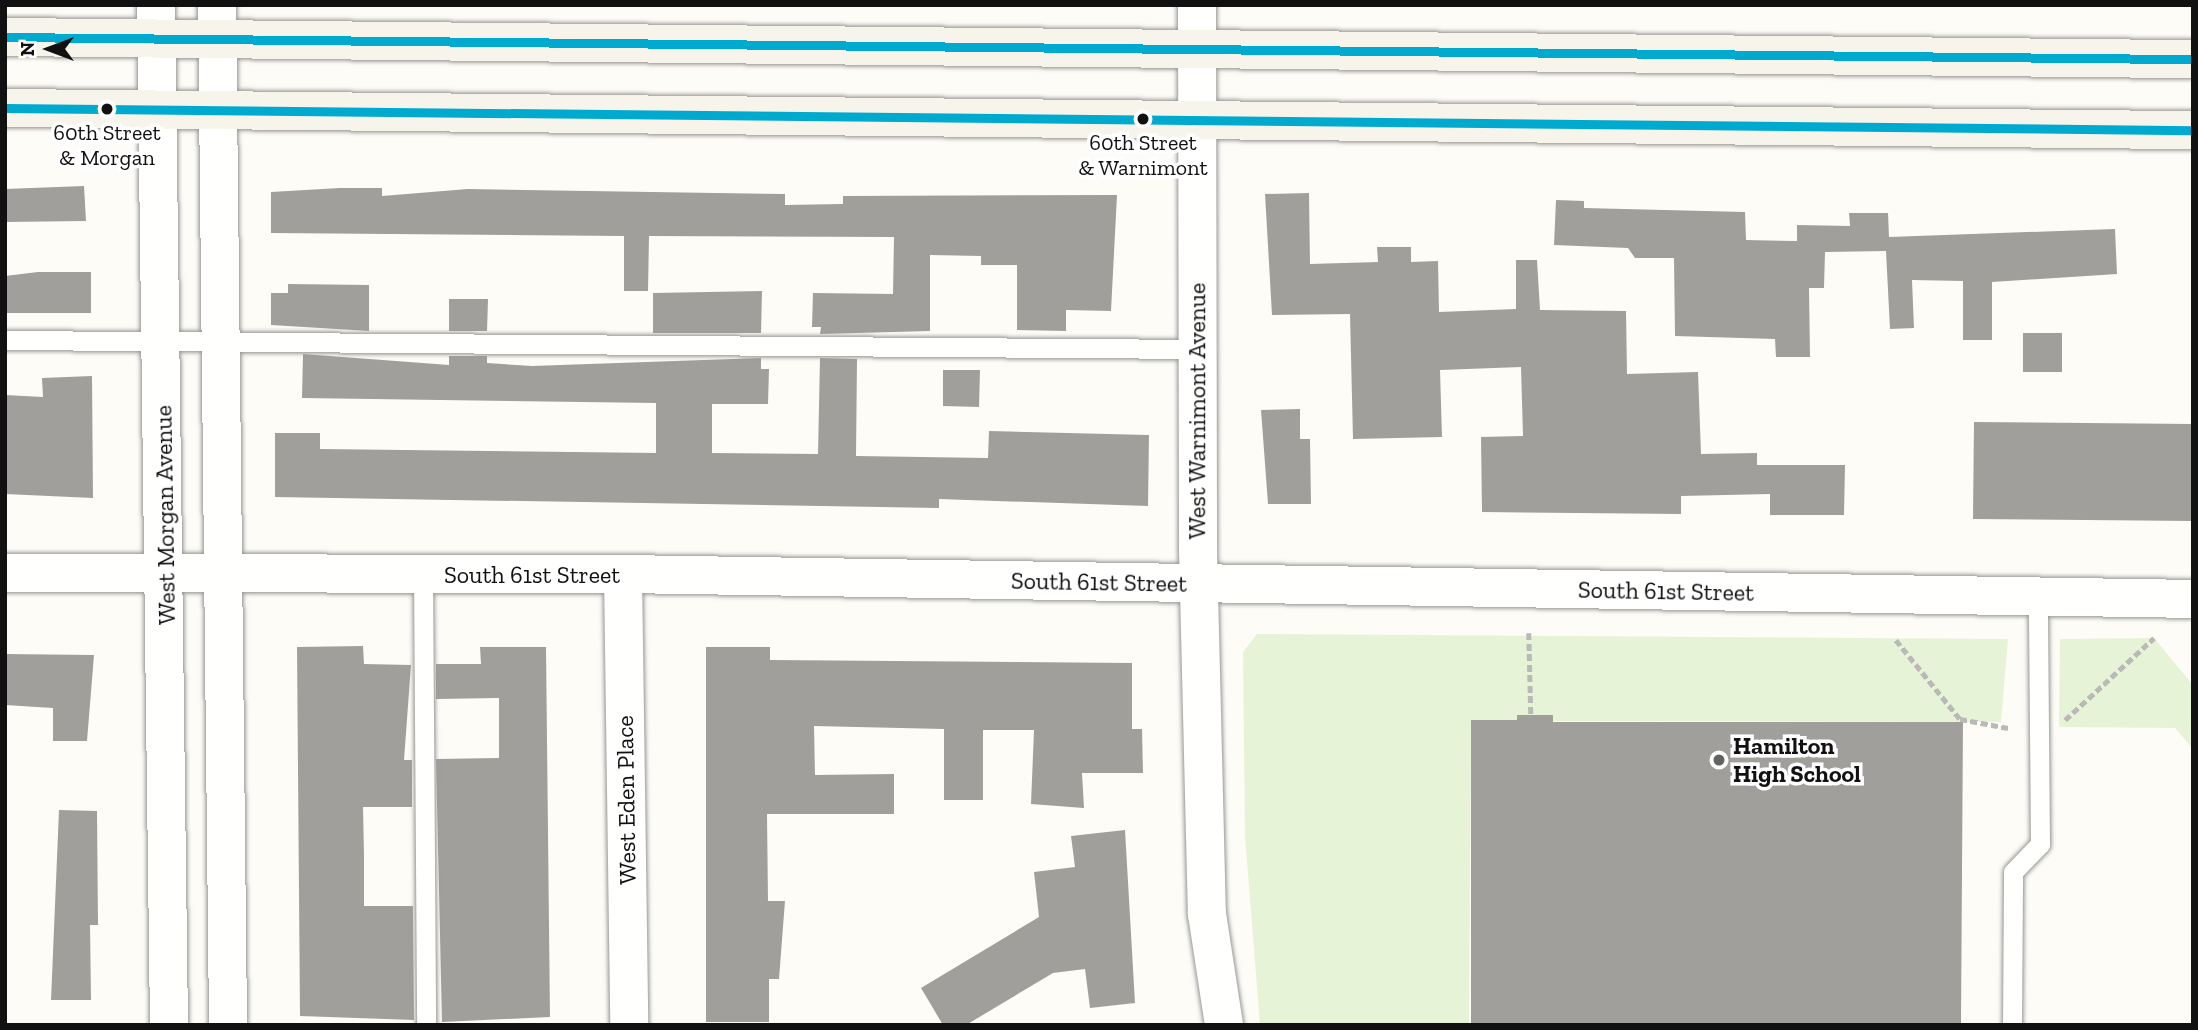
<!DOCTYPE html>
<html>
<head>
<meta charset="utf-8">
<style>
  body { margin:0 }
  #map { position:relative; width:2198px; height:1030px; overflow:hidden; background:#fdfcf7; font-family:"Zilla Slab",serif }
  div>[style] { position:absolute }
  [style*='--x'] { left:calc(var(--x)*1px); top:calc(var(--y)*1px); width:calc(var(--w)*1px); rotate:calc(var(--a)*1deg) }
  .green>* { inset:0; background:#e7f3d7 }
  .building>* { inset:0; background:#a19f9c }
  .path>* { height:4.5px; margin-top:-2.25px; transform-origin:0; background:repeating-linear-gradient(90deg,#b9b9b8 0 7px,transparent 0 10.5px) }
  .roads { filter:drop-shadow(0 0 2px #979795) drop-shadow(0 0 2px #979795) }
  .service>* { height:19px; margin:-9.5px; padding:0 9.5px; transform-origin:9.5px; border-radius:9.5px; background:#fffffe }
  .minor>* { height:38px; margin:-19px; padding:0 19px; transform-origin:19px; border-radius:19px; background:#fffffe }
  .tertiary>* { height:38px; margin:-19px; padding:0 19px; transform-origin:19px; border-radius:19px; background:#fffffe }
  .secondary>* { height:38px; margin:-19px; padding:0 19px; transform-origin:19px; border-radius:19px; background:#f6f4eb }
  .bus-1>* { height:9px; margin:-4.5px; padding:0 4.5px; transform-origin:4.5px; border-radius:4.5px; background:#00a9ce }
  .dots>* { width:19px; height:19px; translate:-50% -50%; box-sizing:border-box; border:4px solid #fff; border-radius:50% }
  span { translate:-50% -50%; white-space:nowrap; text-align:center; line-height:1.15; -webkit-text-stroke:7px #fff; paint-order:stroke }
  .bus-label { font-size:22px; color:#111 }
  .street-label { font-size:24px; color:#111 }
  .poi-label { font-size:24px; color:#111; font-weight:700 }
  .left { translate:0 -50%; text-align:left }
  .frame { position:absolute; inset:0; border:7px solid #111; pointer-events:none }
  .north { position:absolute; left:14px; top:14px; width:70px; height:70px; -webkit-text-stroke:5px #fff; paint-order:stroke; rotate:270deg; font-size:19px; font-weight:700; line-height:28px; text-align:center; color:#111 }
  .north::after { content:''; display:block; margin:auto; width:24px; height:32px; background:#111; clip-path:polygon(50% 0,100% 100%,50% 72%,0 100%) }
</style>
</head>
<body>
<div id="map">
  <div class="green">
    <div style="clip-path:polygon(1257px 634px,2008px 639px,2001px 722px,1471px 721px,1469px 1025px,1260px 1025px,1245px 836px,1243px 652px)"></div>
    <div style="clip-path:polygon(2154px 638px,2193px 685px,2193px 749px,2175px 728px,2059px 727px,2060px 639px)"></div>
  </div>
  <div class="building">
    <div style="clip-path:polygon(84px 186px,86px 221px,5px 222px,5px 189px)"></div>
    <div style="clip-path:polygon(340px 188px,382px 188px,382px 196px,468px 189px,785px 194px,785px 205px,843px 204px,843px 196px,1117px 195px,1111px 311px,1066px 310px,1066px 331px,1017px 330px,1017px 265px,981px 265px,981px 256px,930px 255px,930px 331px,820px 334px,821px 327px,812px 327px,813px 293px,893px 294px,894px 237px,649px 236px,648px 291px,624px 291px,624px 236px,271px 233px,271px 192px)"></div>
    <div style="clip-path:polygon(1309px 193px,1310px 264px,1378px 262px,1377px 247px,1411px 247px,1411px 262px,1438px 261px,1439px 312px,1516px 309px,1516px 260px,1537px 260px,1540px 310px,1626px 311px,1627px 374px,1698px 372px,1701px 454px,1757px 453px,1757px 465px,1845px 465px,1844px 515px,1770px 515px,1770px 494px,1681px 496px,1681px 514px,1482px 512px,1481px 437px,1523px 436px,1521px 367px,1440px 370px,1442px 437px,1353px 439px,1350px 314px,1272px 315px,1265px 194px)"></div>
    <div style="clip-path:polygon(1556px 200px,1584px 201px,1584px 208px,1745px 212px,1746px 240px,1797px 241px,1797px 225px,1850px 226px,1849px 213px,1888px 213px,1889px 237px,2115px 229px,2117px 274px,1992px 282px,1992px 340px,1963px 340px,1963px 281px,1912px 280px,1914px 328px,1890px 329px,1886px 251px,1825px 252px,1824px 288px,1809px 288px,1810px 357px,1776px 357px,1775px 339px,1675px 336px,1674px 258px,1635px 258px,1628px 248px,1554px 245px)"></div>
    <div style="clip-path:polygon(38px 272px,91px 272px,91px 313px,5px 313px,5px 276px)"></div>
    <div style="clip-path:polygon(288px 284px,369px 285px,369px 331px,271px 325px,271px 293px,288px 293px)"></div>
    <div style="clip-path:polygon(762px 291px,761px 333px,653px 333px,653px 293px)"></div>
    <div style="clip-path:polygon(449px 299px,488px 299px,487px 331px,449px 331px)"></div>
    <div style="clip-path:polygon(2023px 333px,2062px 333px,2062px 372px,2023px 372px)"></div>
    <div style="clip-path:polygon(303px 354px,449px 365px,449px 356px,487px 356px,487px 363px,532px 366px,761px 358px,761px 369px,769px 369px,768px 404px,712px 404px,712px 453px,818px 454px,820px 358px,857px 359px,856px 456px,988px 458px,989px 431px,1149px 435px,1148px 506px,939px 499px,939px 508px,275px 497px,275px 433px,320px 433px,320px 449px,656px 453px,656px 403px,302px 398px)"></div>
    <div style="clip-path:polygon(943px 370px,980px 370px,979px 407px,943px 406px)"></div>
    <div style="clip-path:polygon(92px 376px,93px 498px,5px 494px,5px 395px,43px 397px,42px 378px)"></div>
    <div style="clip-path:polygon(1300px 409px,1300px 439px,1310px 439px,1311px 504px,1268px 504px,1261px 410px)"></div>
    <div style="clip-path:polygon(1974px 422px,2193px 424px,2193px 521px,1973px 519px)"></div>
    <div style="clip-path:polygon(363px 646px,364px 664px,411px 665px,404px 760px,412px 760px,412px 807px,363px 807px,364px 855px,364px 906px,413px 906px,414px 1020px,300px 1016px,297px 647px)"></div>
    <div style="clip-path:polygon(480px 647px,546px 647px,550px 1017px,442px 1022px,436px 759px,499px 758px,499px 698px,436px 699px,436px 664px,481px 664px)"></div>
    <div style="clip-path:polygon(706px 647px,770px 647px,770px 660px,1132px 663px,1132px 729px,1142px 729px,1143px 773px,1082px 773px,1084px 808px,1031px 804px,1034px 730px,983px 730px,983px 800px,944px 800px,944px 729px,814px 726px,815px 775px,894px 774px,894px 814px,767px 814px,768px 901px,785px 901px,779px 979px,769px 979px,769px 1022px,706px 1022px)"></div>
    <div style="clip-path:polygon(5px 654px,94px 655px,87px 741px,53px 741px,53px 708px,5px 705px)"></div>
    <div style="clip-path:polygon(1517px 715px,1553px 715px,1553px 722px,1963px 722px,1961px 1025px,1471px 1025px,1471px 720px,1517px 720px)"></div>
    <div style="clip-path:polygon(59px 810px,97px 811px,98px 925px,90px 925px,91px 1000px,51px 1000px)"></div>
    <div style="clip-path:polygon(1125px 830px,1135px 1003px,1090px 1008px,1085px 969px,1053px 973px,966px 1025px,943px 1025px,921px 988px,1039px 917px,1034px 872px,1075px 867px,1071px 836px)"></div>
  </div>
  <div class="path">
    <div style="--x:1529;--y:633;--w:82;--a:88.6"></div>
    <div style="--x:1896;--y:640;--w:102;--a:51"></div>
    <div style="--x:1960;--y:719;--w:49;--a:10.6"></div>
    <div style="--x:2065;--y:720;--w:121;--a:-42.7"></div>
  </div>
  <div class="roads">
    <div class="service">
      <div style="--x:5;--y:340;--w:1192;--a:0.43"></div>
      <div style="--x:423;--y:575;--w:450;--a:89.6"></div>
      <div style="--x:2012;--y:1025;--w:153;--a:-89.6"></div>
      <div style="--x:2013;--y:872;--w:39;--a:-46"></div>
      <div style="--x:2040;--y:844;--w:247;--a:-90.5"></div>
    </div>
    <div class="minor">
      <div style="--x:1197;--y:5;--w:545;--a:89.89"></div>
      <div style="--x:1198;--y:550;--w:364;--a:88.6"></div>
      <div style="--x:1207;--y:914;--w:112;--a:81.3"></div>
      <div style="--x:5;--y:573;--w:618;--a:0.09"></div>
      <div style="--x:623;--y:574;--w:1570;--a:0.91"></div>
      <div style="--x:623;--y:574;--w:451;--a:89.2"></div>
    </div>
    <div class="tertiary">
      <div style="--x:156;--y:5;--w:1020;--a:89.27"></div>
      <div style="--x:217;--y:5;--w:1020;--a:89.38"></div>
    </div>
    <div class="secondary">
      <div style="--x:5;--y:37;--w:2188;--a:0.58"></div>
      <div style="--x:5;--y:108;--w:2188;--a:0.58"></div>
    </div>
  </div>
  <div class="bus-1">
    <div style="--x:5;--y:37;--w:2188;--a:0.58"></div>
    <div style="--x:5;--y:108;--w:2188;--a:0.58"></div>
  </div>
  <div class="dots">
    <div style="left:107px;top:109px;background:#111"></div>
    <div style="left:1143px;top:119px;background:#111"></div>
    <div style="left:1719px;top:760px;background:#646362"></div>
  </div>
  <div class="bus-label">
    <span style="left:107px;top:145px">60th Street<br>&amp; Morgan</span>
    <span style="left:1143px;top:155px">60th Street<br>&amp; Warnimont</span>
  </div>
  <div class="street-label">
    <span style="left:1197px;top:411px;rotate:-90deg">West Warnimont Avenue</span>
    <span style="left:165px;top:515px;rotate:-91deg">West Morgan Avenue</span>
    <span style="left:532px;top:575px">South 61st Street</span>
    <span style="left:1099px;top:582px;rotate:1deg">South 61st Street</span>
    <span style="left:1666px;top:591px;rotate:1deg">South 61st Street</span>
    <span style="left:626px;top:800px;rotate:-91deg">West Eden Place</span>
  </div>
  <div class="poi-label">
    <span class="left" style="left:1733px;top:760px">Hamilton<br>High School</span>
  </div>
  <div class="frame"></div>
  <div class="north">N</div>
</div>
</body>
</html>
